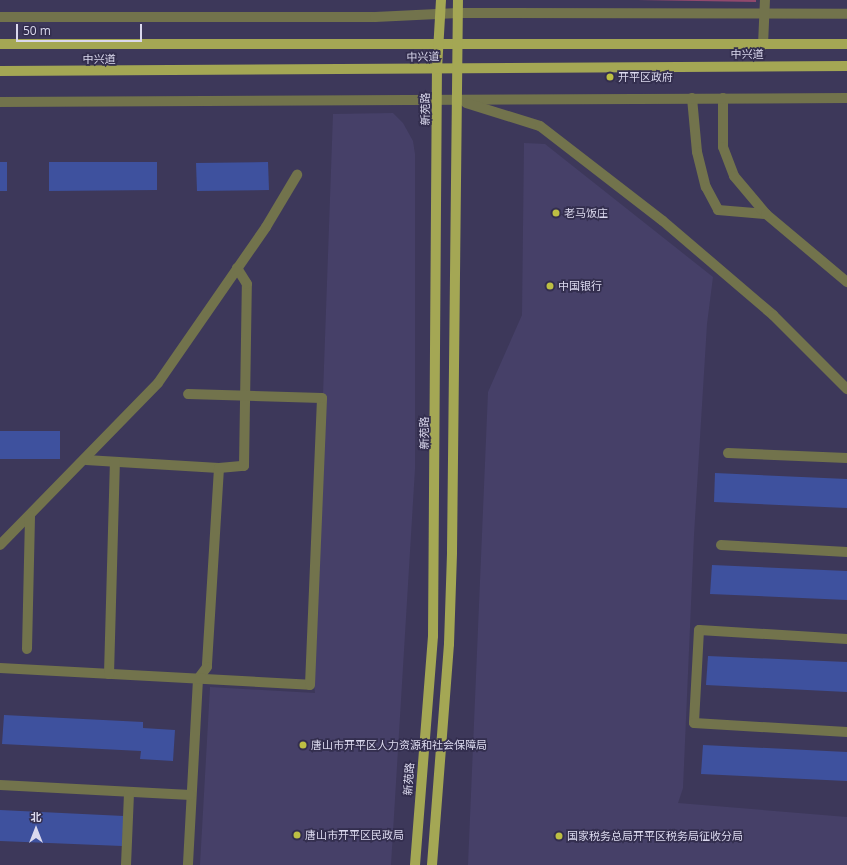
<!DOCTYPE html>
<html>
<head>
<meta charset="utf-8">
<style>
  body { margin:0 }
  #map { position:relative; width:847px; height:865px; overflow:hidden; background:#3d385a; font-family:"Open Sans","Noto Sans SC",sans-serif }
  div>[style] { position:absolute }
  [style*='--x'] { left:calc(var(--x)*1px); top:calc(var(--y)*1px); width:calc(var(--w)*1px); rotate:calc(var(--a)*1deg) }
  .built>* { inset:0; background:#464068 }
  .green>* { inset:0; background:#91496d }
  .building>* { inset:0; background:#3e519e }
  .minor>* { height:10px; margin:-5px; padding:0 5px; transform-origin:5px; border-radius:5px; background:#72734c }
  .major>* { height:10px; margin:-5px; padding:0 5px; transform-origin:5px; border-radius:5px; background:#a4a754 }
  .dots>* { width:11px; height:11px; translate:-50% -50%; box-sizing:border-box; border:2px solid #332e4e; border-radius:50% }
  span { translate:-50% -50%; white-space:nowrap; text-align:center; line-height:1.15; -webkit-text-stroke:3.5px #332e4e; paint-order:stroke }
  .street-label { font-size:11px; color:#dbd9ee }
  .poi-label { font-size:11px; color:#dbd9ee }
  .left { translate:0 -50%; text-align:left }
  .north { position:absolute; left:16px; top:809px; width:40px; height:40px; -webkit-text-stroke:3px #332e4e; paint-order:stroke; rotate:0deg; font-size:11px; font-weight:700; line-height:16px; text-align:center; color:#dbd9ee }
  .north::after { content:''; display:block; margin:auto; width:14px; height:18px; background:#dbd9ee; clip-path:polygon(50% 0,100% 100%,50% 72%,0 100%) }
  .scale { position:absolute; left:16px; top:24px; width:126px; height:18px; box-sizing:border-box; border:2px solid #dbd9ee; border-top:0; padding-left:5px; font-size:12px; line-height:14px; white-space:nowrap; color:#dbd9ee; -webkit-text-stroke:3px #332e4e; paint-order:stroke }
</style>
</head>
<body>
<div id="map">
  <div class="built">
    <div style="clip-path:polygon(393px 113px,403px 123px,413px 141px,415px 154px,415px 469px,391px 865px,200px 865px,210px 687px,315px 693px,313px 675px,333px 114px)"></div>
    <div style="clip-path:polygon(524px 143px,545px 144px,713px 277px,707px 324px,694px 535px,683px 788px,678px 803px,847px 817px,847px 865px,468px 865px,488px 392px,522px 315px)"></div>
  </div>
  <div class="green">
    <div style="clip-path:polygon(637px 0,756px 0,756px 2px)"></div>
  </div>
  <div class="building">
    <div style="clip-path:polygon(0 162px,7px 162px,7px 191px,0 191px)"></div>
    <div style="clip-path:polygon(49px 162px,157px 162px,157px 190px,49px 191px)"></div>
    <div style="clip-path:polygon(268px 162px,269px 190px,197px 191px,196px 163px)"></div>
    <div style="clip-path:polygon(0 431px,60px 431px,60px 459px,0 459px)"></div>
    <div style="clip-path:polygon(715px 473px,847px 479px,847px 508px,714px 502px)"></div>
    <div style="clip-path:polygon(712px 565px,847px 571px,847px 600px,710px 594px)"></div>
    <div style="clip-path:polygon(708px 656px,847px 662px,847px 692px,706px 685px)"></div>
    <div style="clip-path:polygon(4px 715px,143px 722px,143px 728px,175px 730px,173px 761px,140px 759px,141px 751px,2px 744px)"></div>
    <div style="clip-path:polygon(703px 745px,847px 752px,847px 781px,701px 774px)"></div>
    <div style="clip-path:polygon(0 810px,124px 816px,122px 846px,0 841px)"></div>
  </div>
  <div class="minor">
    <div style="--x:0;--y:17;--w:375;--a:0"></div>
    <div style="--x:375;--y:17;--w:83;--a:-2.8"></div>
    <div style="--x:458;--y:13;--w:389;--a:0.1"></div>
    <div style="--x:763;--y:45;--w:45;--a:-87.5"></div>
    <div style="--x:692;--y:98;--w:54;--a:84.7"></div>
    <div style="--x:697;--y:152;--w:36;--a:76"></div>
    <div style="--x:706;--y:187;--w:26;--a:62"></div>
    <div style="--x:718;--y:210;--w:48;--a:4.8"></div>
    <div style="--x:723;--y:98;--w:49;--a:90"></div>
    <div style="--x:723;--y:147;--w:31;--a:69"></div>
    <div style="--x:734;--y:176;--w:50;--a:49.9"></div>
    <div style="--x:766;--y:214;--w:106;--a:40"></div>
    <div style="--x:0;--y:102;--w:847;--a:-0.27"></div>
    <div style="--x:466;--y:103;--w:77;--a:17.3"></div>
    <div style="--x:540;--y:126;--w:155;--a:37.7"></div>
    <div style="--x:663;--y:221;--w:145;--a:40.5"></div>
    <div style="--x:773;--y:315;--w:105;--a:45"></div>
    <div style="--x:728;--y:453;--w:119;--a:2.4"></div>
    <div style="--x:86;--y:460;--w:133;--a:3.4"></div>
    <div style="--x:219;--y:468;--w:199;--a:93.5"></div>
    <div style="--x:207;--y:667;--w:15;--a:127"></div>
    <div style="--x:198;--y:679;--w:186;--a:93.1"></div>
    <div style="--x:219;--y:468;--w:25;--a:-5"></div>
    <div style="--x:244;--y:466;--w:182;--a:-89.1"></div>
    <div style="--x:247;--y:284;--w:19;--a:-122"></div>
    <div style="--x:0;--y:545;--w:226;--a:-45.7"></div>
    <div style="--x:158;--y:383;--w:190;--a:-55.3"></div>
    <div style="--x:266;--y:227;--w:61;--a:-59.2"></div>
    <div style="--x:721;--y:545;--w:126;--a:3.2"></div>
    <div style="--x:847;--y:639;--w:148;--a:-176.5"></div>
    <div style="--x:699;--y:630;--w:93;--a:93.1"></div>
    <div style="--x:694;--y:723;--w:153;--a:3.4"></div>
    <div style="--x:27;--y:649;--w:134;--a:-88.7"></div>
    <div style="--x:0;--y:668;--w:310;--a:3.1"></div>
    <div style="--x:310;--y:685;--w:287;--a:-87.6"></div>
    <div style="--x:322;--y:398;--w:134;--a:-178.3"></div>
    <div style="--x:109;--y:674;--w:212;--a:-88.4"></div>
    <div style="--x:0;--y:785;--w:191;--a:3"></div>
    <div style="--x:126;--y:865;--w:73;--a:-87.6"></div>
  </div>
  <div class="major">
    <div style="--x:0;--y:44;--w:847;--a:0"></div>
    <div style="--x:0;--y:71;--w:847;--a:-0.34"></div>
    <div style="--x:415;--y:865;--w:230;--a:-85.5"></div>
    <div style="--x:433;--y:636;--w:567;--a:-89.6"></div>
    <div style="--x:437;--y:69;--w:69;--a:-86.7"></div>
    <div style="--x:432;--y:865;--w:222;--a:-85.6"></div>
    <div style="--x:449;--y:644;--w:92;--a:-88.1"></div>
    <div style="--x:452;--y:552;--w:552;--a:-89.38"></div>
  </div>
  <div class="dots">
    <div style="left:610px;top:77px;background:#bdbf43"></div>
    <div style="left:556px;top:213px;background:#bdbf43"></div>
    <div style="left:550px;top:286px;background:#bdbf43"></div>
    <div style="left:303px;top:745px;background:#bdbf43"></div>
    <div style="left:297px;top:835px;background:#bdbf43"></div>
    <div style="left:559px;top:836px;background:#bdbf43"></div>
  </div>
  <div class="street-label">
    <span style="left:747px;top:54px">中兴道</span>
    <span style="left:423px;top:57px;rotate:-1deg">中兴道</span>
    <span style="left:99px;top:59px">中兴道</span>
    <span style="left:425px;top:109px;rotate:-90deg">新苑路</span>
    <span style="left:424px;top:433px;rotate:-90deg">新苑路</span>
    <span style="left:409px;top:779px;rotate:-86deg">新苑路</span>
  </div>
  <div class="poi-label">
    <span class="left" style="left:618px;top:77px">开平区政府</span>
    <span class="left" style="left:564px;top:213px">老马饭庄</span>
    <span class="left" style="left:558px;top:286px">中国银行</span>
    <span class="left" style="left:311px;top:745px">唐山市开平区人力资源和社会保障局</span>
    <span class="left" style="left:305px;top:835px">唐山市开平区民政局</span>
    <span class="left" style="left:567px;top:836px">国家税务总局开平区税务局征收分局</span>
  </div>
  <div class="north">北</div>
  <div class="scale">50 m</div>
</div>
</body>
</html>
